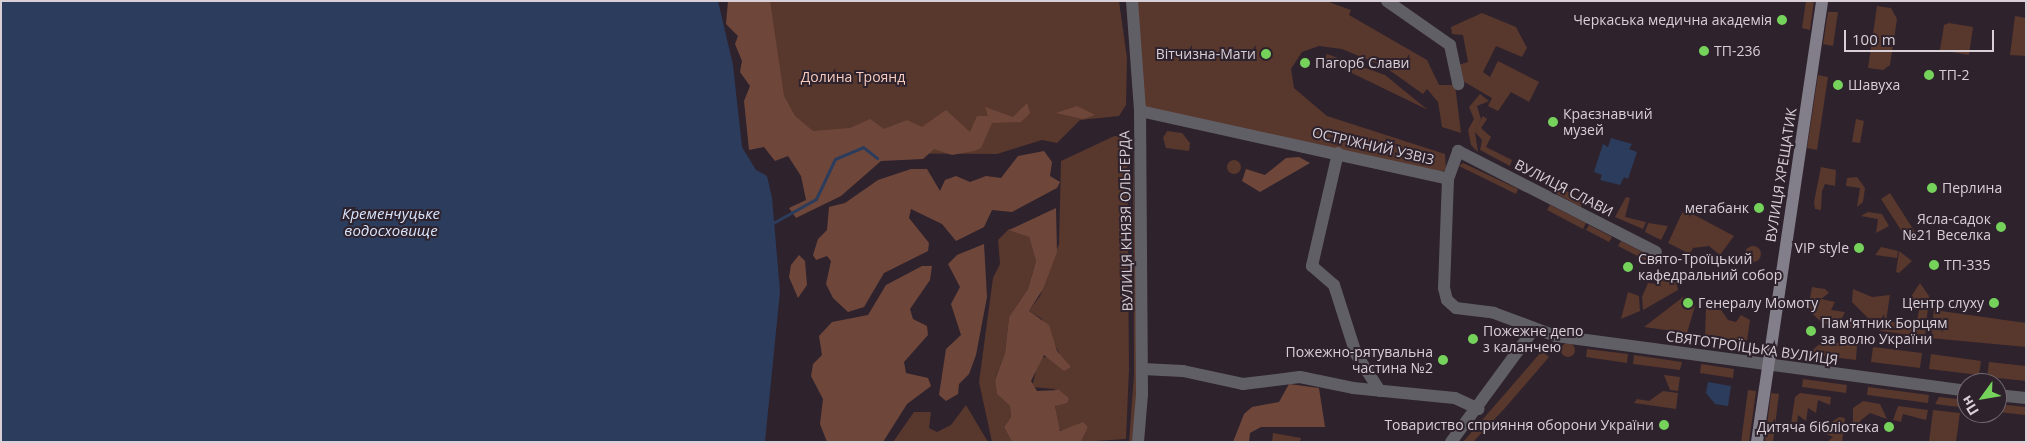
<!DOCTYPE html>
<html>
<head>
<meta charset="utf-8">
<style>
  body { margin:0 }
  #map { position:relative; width:2027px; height:443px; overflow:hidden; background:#2e222d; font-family:"Open Sans",sans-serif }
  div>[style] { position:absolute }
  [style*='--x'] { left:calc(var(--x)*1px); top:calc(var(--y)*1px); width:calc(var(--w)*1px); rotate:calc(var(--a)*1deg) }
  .green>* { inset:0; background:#58372d }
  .round { border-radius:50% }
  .forest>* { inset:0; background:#6f473a }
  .water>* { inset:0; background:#2c3c5c }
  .stream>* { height:3px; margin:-1.5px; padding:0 1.5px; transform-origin:1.5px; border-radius:1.5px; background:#2c3c5c }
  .minor>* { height:12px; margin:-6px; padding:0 6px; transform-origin:6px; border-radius:6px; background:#615f66 }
  .tertiary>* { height:12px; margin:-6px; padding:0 6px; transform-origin:6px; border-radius:6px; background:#615f66 }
  .secondary>* { height:12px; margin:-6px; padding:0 6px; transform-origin:6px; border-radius:6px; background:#827f8b }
  .dots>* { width:14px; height:14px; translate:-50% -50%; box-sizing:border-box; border:2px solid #2e222d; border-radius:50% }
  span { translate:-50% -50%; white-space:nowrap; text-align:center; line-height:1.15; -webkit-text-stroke:4px #2e222d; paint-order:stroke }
  .poi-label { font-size:14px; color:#d9d0d7 }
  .right { translate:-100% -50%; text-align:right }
  .left { translate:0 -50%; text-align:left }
  .park-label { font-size:14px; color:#f8ccbe }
  .street-label { font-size:14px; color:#d9d0d7 }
  .water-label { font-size:15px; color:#d7e4fc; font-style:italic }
  .frame { position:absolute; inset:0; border:2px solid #d9d0d7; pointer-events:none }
  .north { position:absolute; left:1957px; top:373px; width:50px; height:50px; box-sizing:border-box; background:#2e222d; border:1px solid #726871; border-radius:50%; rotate:238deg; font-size:14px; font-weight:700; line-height:20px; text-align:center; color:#d9d0d7 }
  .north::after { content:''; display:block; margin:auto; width:18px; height:22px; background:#75d25b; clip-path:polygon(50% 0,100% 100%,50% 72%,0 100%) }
  .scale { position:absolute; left:1844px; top:30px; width:150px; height:22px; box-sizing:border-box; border:2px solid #d9d0d7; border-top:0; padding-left:6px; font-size:15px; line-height:18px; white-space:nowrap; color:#d9d0d7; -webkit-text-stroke:4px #2e222d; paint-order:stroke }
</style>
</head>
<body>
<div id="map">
  <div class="green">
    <div style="clip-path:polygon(747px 1px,1119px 1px,1127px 58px,1126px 105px,1119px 116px,1080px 120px,1057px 143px,1042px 140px,997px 154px,797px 153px)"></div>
    <div style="clip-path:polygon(1137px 1px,1326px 1px,1351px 10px,1349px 15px,1427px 60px,1439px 85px,1455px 85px,1461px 133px,1442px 127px,1438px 102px,1427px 89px,1423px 94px,1385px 67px,1342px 49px,1319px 46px,1302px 52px,1291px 69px,1294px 88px,1327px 116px,1445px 154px,1446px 169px,1442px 172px,1145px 107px)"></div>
    <div style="clip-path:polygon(1806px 1px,1814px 1px,1810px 30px,1802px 28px)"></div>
    <div style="clip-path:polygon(1877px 6px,1891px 8px,1897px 19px,1890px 65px,1883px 70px,1868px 68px)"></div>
    <div style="clip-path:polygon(1828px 12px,1838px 12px,1833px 46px,1823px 44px)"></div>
    <div style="clip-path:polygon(1482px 13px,1516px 27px,1527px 48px,1522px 57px,1496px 46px,1483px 72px,1490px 77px,1498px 61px,1539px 82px,1529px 102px,1511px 92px,1498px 111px,1488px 106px,1492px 98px,1461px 80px,1458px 65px,1468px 62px,1463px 35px,1452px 34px,1451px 27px)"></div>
    <div style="clip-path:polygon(2015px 16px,2026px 18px,2026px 56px,2010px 55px)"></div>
    <div style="clip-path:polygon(1949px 23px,1973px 27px,1969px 55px,1940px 50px,1944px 25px)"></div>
    <div style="clip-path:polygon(1327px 54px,1385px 75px,1428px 110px,1325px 60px)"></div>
    <div style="clip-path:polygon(1818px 75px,1828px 77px,1817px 150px,1807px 148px)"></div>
    <div style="clip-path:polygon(1480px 94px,1489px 101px,1477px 106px,1481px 119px,1474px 132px,1483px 116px,1487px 119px,1481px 128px,1491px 137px,1486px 147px,1512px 160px,1510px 166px,1480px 150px,1482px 140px,1475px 132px,1478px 152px,1471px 145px,1468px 130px,1474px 119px,1469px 107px)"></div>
    <div style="clip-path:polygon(1856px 119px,1864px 121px,1860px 143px,1852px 142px)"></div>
    <div style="clip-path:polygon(1167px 131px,1182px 133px,1190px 143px,1189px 151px,1166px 148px,1163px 138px)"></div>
    <div style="clip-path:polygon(1123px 132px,1127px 138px,1129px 369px,1126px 439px,1081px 442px,1088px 427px,1080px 423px,1066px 432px,1059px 429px,1055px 406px,1069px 398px,1054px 389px,1032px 387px,1039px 358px,1060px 355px,1042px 319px,1029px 311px,1040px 296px,1059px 244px,1061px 161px)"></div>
    <div style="clip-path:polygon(1133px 139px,1138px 379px,1133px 442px,1129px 442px,1134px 375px)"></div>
    <div class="round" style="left:1227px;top:160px;width:14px;height:14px"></div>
    <div style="clip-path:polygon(1463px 163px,1518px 189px,1516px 194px,1459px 166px)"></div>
    <div style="clip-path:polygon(1821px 167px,1836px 170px,1835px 186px,1825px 184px,1822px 191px,1821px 210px,1815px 209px,1814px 202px)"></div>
    <div style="clip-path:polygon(1857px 177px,1865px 188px,1863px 202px,1857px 207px,1860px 188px,1846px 186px,1847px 178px)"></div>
    <div style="clip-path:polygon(1551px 183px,1584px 200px,1581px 207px,1557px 194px)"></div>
    <div style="clip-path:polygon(1890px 193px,1915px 232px,1906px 238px,1881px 199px)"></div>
    <div style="clip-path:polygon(1626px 197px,1630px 198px,1625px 217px,1646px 222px,1643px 229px,1615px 217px)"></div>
    <div style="clip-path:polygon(1550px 205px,1586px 223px,1583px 229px,1547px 210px)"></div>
    <div style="clip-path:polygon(1687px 211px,1734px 236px,1720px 255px,1709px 246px,1693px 248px,1690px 254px,1668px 243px,1682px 213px)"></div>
    <div style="clip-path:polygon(1868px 212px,1882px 214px,1889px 226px,1876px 233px,1878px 219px,1861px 216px)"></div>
    <div style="clip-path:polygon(1648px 223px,1668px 226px,1661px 240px,1645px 232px)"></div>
    <div style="clip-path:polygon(1589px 225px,1612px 237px,1609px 242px,1586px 230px)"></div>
    <div style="clip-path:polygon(1009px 229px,1029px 237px,1036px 261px,1028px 289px,1009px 317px,1005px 353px,995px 379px,997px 394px,1010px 406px,1011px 417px,1004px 427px,1012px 442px,992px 442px,979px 382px,993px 278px,1000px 264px,998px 240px)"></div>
    <div style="clip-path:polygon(1621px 241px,1650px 256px,1647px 261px,1618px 246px)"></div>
    <div class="round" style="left:1745px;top:246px;width:16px;height:16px"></div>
    <div style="clip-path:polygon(1881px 247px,1898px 251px,1897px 258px,1875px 255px)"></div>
    <div style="clip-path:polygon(1899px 251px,1912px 261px,1899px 273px,1896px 272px)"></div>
    <div style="clip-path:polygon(1657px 278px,1676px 281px,1678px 290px,1643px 310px,1642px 297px,1648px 283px,1656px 284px)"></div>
    <div style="clip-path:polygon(1920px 283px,1929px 296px,1925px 337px,1881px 331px,1852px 302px,1853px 289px,1872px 297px,1890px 295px,1886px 321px,1916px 325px,1921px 301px,1910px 298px)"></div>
    <div style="clip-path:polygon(1812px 287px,1825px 289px,1829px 293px,1821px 299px,1835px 302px,1831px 310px,1845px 312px,1841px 320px,1858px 323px,1858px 329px,1823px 324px,1808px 309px)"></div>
    <div style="clip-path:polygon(1628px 292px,1639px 296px,1640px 311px,1621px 319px)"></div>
    <div style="clip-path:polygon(1683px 297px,1695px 306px,1687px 333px,1644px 327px)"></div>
    <div style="clip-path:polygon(1717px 304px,1728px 320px,1736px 322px,1741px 315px,1750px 320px,1747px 341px,1705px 336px,1706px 307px)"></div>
    <div style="clip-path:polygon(1934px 310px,2026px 323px,2026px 347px,1930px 338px)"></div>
    <div style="clip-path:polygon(1823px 341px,1857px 345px,1856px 360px,1808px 354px)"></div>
    <div class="round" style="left:1561px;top:343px;width:14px;height:14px"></div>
    <div style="clip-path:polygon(1873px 347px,1922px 353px,1920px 368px,1871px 362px)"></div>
    <div style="clip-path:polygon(1587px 349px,1628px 354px,1627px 363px,1586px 357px)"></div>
    <div style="clip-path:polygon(1542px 351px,1549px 357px,1505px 408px,1473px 442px,1463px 442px)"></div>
    <div style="clip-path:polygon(1931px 354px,1981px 361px,1979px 375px,1929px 369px)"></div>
    <div style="clip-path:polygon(1634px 355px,1682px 362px,1680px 370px,1633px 364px)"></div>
    <div style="clip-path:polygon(1989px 362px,2026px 366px,2026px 381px,1987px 377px)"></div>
    <div style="clip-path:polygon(1701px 364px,1734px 369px,1733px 378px,1700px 373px)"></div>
    <div style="clip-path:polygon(1664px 375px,1680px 377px,1678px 391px,1670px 390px)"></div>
    <div style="clip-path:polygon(1803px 379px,1847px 385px,1846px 393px,1802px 387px)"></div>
    <div style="clip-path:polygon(1868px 387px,1929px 395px,1928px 403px,1867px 395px)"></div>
    <div style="clip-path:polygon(1748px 390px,1756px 391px,1749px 442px,1741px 442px)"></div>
    <div style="clip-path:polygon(1663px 391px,1678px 393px,1676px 409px,1634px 403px,1637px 399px,1649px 401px)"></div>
    <div style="clip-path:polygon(1771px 393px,1779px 394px,1773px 442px,1765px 442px)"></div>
    <div style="clip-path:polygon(1800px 393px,1831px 397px,1830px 405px,1818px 400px,1816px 413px,1808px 408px,1806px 421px,1798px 415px,1796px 430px,1790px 430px,1795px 397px)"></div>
    <div style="clip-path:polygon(1939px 397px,1967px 400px,1967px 408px,1935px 404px)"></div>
    <div style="clip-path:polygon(1863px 401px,1880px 404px,1887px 419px,1870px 413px,1860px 421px,1860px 433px,1853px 432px,1853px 408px)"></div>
    <div style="clip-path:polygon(1997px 404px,2026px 407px,2026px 415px,1997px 412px)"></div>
    <div style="clip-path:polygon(966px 405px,988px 442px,893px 442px,914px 412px,931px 412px,929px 428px,937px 432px,951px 425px)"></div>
    <div style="clip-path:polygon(1898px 406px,1928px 410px,1926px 420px,1903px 414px,1901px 422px,1893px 420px)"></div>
    <div style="clip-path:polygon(1933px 410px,1960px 413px,1956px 442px,1929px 442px)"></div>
    <div style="clip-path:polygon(1839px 417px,1845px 418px,1842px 442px,1827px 442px,1833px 437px,1824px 433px,1825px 427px)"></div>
    <div style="clip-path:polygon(1273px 433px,1301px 438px,1300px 442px,1272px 442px)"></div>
  </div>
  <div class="forest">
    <div style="clip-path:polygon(728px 1px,770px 1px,784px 96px,795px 116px,813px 131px,850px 128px,870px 119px,884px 129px,907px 120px,922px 127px,946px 110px,970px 132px,977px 116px,988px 116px,985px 107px,1013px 117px,1027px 103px,1030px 113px,1021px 122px,992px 123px,981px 148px,974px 151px,952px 155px,934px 149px,923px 159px,881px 161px,841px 196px,796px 218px,789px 208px,806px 200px,801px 176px,788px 156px,775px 161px,764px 147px,749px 150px,744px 101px,750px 86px,740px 72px,742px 61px,735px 44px,738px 36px,726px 24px)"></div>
    <div style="clip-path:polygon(1077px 106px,1095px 115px,1083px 119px,1056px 113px)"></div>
    <div style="clip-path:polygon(1044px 151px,1052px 162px,1050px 176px,1060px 182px,1057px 188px,1012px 212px,992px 210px,984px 227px,956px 241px,942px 224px,911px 209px,909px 218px,929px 243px,928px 251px,884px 273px,864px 307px,848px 312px,833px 298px,826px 284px,831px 261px,827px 256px,816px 260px,813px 255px,818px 239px,827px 230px,829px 207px,845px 203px,878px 180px,911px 169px,927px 169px,940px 191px,945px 180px,956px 176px,970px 182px,986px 176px,1001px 178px,1018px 156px)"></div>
    <div style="clip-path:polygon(1299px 157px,1310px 163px,1260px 192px,1242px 181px,1246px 169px,1265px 175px,1286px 158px)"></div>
    <div style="clip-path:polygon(1056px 208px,1057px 252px,1043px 289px,1029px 311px,1049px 325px,1057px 351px,1071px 367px,1064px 371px,1044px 355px,1031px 381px,1037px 391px,1059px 390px,1069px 398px,1067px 403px,1055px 406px,1060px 431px,1083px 422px,1088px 427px,1081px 442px,1012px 442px,1004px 427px,1011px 417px,1010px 406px,997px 394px,995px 380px,1005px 353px,1009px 317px,1028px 289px,1036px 261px,1029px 237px,1009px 230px)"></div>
    <div style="clip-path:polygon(984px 244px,987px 297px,976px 355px,969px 374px,959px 384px,958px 394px,946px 401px,939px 395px,946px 349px,961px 335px,951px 304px,960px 287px,948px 264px,957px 255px)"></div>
    <div style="clip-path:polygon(799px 255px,805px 261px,807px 285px,798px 298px,789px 277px,791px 265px)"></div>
    <div style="clip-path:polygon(922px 266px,932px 266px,930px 280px,910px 309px,913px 319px,927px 326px,928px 335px,904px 362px,906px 373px,928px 378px,931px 386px,907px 404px,883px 442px,827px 442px,820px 424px,823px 399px,811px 376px,813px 364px,822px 355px,819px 336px,832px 322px,868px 315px,886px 285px)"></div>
    <div style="clip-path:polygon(1289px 384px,1319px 388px,1325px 427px,1261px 427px,1250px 433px,1249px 442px,1233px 442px,1244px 414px,1252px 407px,1279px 402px)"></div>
  </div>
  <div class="water">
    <div style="clip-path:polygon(1px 1px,718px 1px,733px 65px,742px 147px,756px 170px,767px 176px,772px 198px,780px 291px,765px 442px,1px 442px)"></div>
    <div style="clip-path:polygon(1611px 138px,1632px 144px,1629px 149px,1637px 152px,1628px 179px,1624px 177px,1620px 185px,1600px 180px,1602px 175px,1594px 172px,1603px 144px,1608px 147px)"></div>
    <div style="clip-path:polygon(1708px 382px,1731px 386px,1728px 406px,1715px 404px,1706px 393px)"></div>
  </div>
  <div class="stream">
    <div style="--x:773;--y:223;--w:49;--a:-29.2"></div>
    <div style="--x:816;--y:199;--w:44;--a:-64.6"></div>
    <div style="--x:835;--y:159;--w:30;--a:-23"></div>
    <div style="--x:863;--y:147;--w:18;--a:38"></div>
  </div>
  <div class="minor">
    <div style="--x:1387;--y:1;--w:77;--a:34.9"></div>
    <div style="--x:1450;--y:45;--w:40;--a:78"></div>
    <div style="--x:1338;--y:153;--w:116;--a:103"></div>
    <div style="--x:1312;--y:266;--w:29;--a:41"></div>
    <div style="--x:1334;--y:285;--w:72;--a:72.3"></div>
    <div style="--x:1356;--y:354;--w:44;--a:57"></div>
    <div style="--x:1448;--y:179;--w:30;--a:-70"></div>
    <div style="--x:1458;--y:151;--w:222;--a:27"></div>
    <div style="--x:1142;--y:369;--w:41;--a:2.8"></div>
    <div style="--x:1183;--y:371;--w:61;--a:12.2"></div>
    <div style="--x:1243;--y:384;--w:57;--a:-7"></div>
    <div style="--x:1300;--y:377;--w:54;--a:11.7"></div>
    <div style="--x:1353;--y:388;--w:102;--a:5.6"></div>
    <div style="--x:1455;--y:398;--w:26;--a:25"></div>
    <div style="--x:1138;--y:442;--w:48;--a:-85.2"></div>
    <div style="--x:1142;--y:394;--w:283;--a:-90.4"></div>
    <div style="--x:1451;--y:442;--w:140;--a:-53.7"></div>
  </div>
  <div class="tertiary">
    <div style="--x:1132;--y:1;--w:110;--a:85.8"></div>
    <div style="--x:1140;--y:111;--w:315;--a:12.4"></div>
    <div style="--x:1448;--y:179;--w:109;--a:92.1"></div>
    <div style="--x:1444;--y:288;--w:12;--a:76"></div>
    <div style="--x:1447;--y:300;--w:12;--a:42"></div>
    <div style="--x:1456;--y:308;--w:38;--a:7"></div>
    <div style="--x:1494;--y:313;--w:66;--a:20.4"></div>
    <div style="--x:1556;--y:336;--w:415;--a:7.6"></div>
    <div style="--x:1997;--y:395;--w:29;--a:6"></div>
  </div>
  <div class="secondary">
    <div style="--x:1757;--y:442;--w:446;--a:-81.6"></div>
  </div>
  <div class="dots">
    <div style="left:1782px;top:20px;background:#75d25b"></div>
    <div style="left:1704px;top:51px;background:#75d25b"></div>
    <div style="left:1266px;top:54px;background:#75d25b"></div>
    <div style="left:1305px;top:63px;background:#75d25b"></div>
    <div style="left:1929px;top:75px;background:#75d25b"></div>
    <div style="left:1838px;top:85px;background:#75d25b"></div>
    <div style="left:1553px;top:122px;background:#75d25b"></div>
    <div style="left:1932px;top:188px;background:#75d25b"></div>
    <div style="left:1759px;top:208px;background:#75d25b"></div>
    <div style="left:2001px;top:227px;background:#75d25b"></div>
    <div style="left:1859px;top:248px;background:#75d25b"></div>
    <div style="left:1934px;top:265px;background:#75d25b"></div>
    <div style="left:1628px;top:267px;background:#75d25b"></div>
    <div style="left:1688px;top:303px;background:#75d25b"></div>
    <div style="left:1994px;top:303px;background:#75d25b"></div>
    <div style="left:1811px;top:331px;background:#75d25b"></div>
    <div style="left:1473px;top:339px;background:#75d25b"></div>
    <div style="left:1443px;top:360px;background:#75d25b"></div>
    <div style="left:1664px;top:425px;background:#75d25b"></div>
    <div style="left:1889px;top:427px;background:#75d25b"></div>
  </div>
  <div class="poi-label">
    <span class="right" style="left:1772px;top:20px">Черкаська медична академія</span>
    <span class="left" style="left:1714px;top:51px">ТП-236</span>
    <span class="right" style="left:1256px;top:54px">Вітчизна-Мати</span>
    <span class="left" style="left:1315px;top:63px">Пагорб Слави</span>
    <span class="left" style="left:1939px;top:75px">ТП-2</span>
    <span class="left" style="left:1848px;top:85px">Шавуха</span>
    <span class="left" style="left:1563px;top:122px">Краєзнавчий<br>музей</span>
    <span class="left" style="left:1942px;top:188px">Перлина</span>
    <span class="right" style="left:1749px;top:208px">мегабанк</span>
    <span class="right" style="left:1991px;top:227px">Ясла-садок<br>№21 Веселка</span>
    <span class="right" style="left:1849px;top:248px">VIP style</span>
    <span class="left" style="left:1638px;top:267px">Свято-Троїцький<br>кафедральний собор</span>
    <span class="left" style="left:1944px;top:265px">ТП-335</span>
    <span class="left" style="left:1698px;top:303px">Генералу Момоту</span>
    <span class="right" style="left:1984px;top:303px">Центр слуху</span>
    <span class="left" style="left:1821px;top:331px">Пам'ятник Борцям<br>за волю України</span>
    <span class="left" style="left:1483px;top:339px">Пожежне депо<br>з каланчею</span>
    <span class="right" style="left:1433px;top:360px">Пожежно-рятувальна<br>частина №2</span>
    <span class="right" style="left:1654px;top:425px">Товариство сприяння оборони України</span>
    <span class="right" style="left:1879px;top:427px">Дитяча бібліотека</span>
  </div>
  <div class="park-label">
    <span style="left:853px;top:77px">Долина Троянд</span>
  </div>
  <div class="street-label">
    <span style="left:1373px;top:146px;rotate:13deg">ОСТРІЖНИЙ УЗВІЗ</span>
    <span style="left:1781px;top:175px;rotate:-81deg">ВУЛИЦЯ ХРЕЩАТИК</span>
    <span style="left:1564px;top:188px;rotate:27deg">ВУЛИЦЯ СЛАВИ</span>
    <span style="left:1126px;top:221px;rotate:-91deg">ВУЛИЦЯ КНЯЗЯ ОЛЬГЕРДА</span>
    <span style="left:1752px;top:348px;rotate:8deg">СВЯТОТРОЇЦЬКА ВУЛИЦЯ</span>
  </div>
  <div class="water-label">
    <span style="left:391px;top:222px">Кременчуцьке<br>водосховище</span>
  </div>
  <div class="frame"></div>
  <div class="north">Пн</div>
  <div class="scale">100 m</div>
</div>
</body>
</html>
